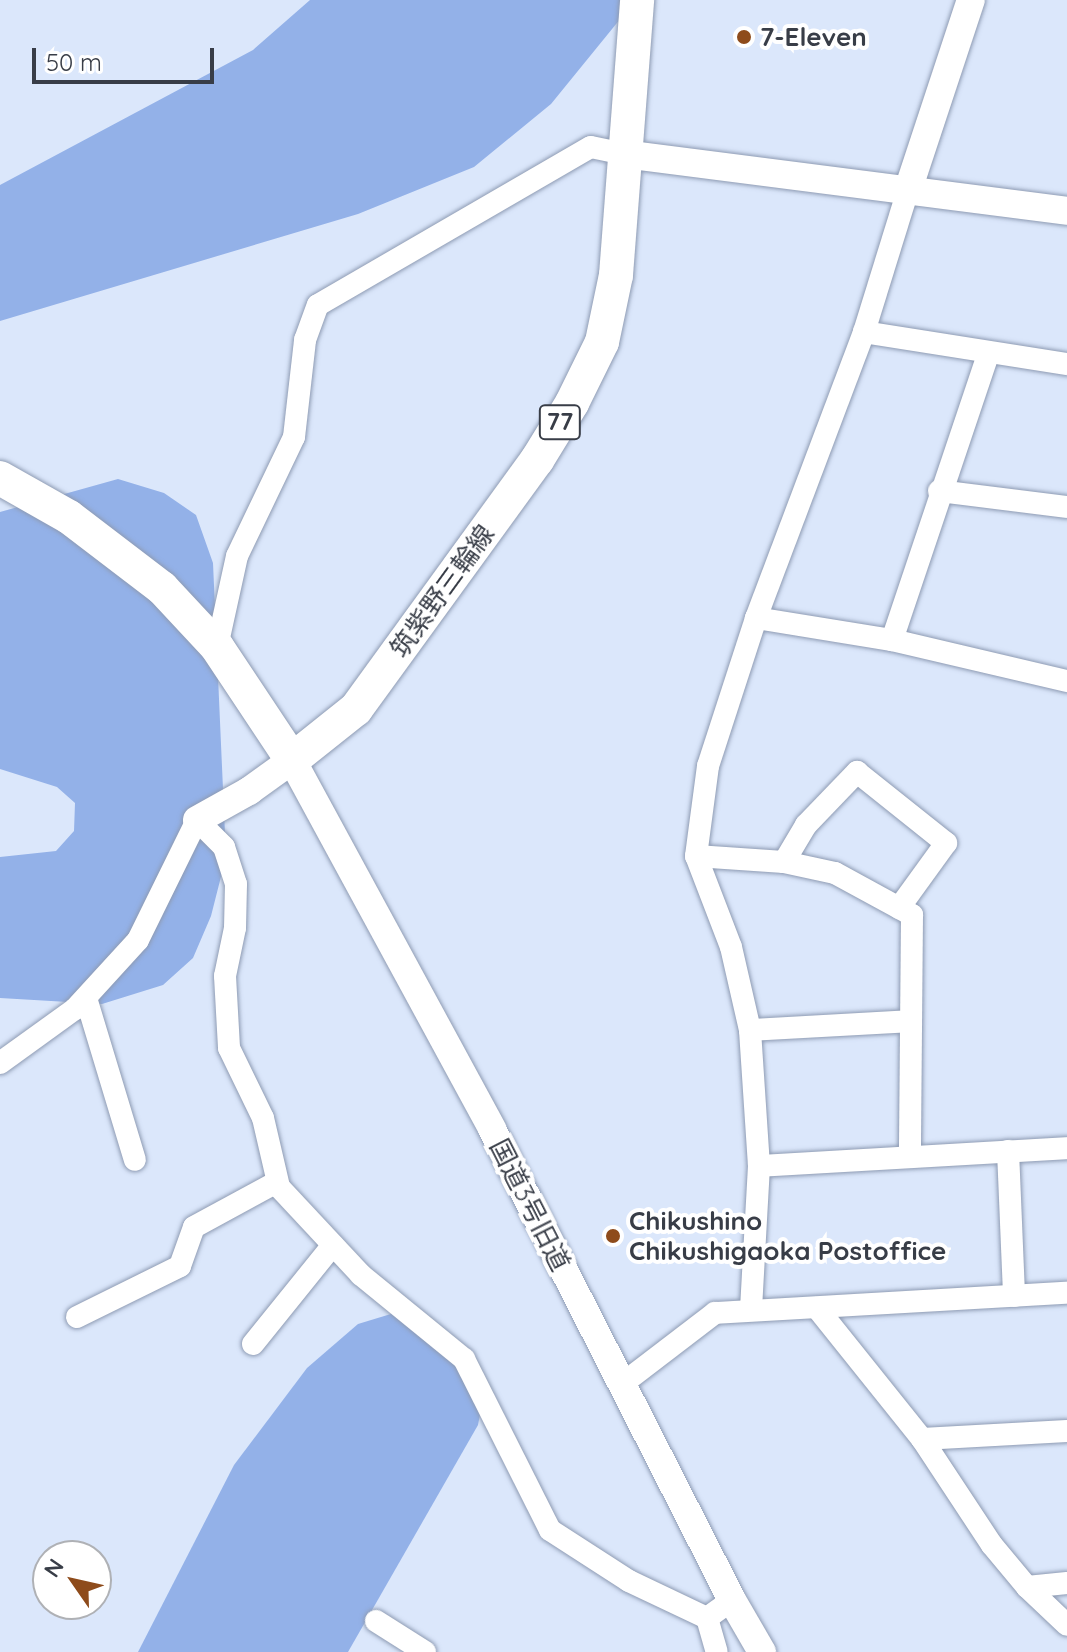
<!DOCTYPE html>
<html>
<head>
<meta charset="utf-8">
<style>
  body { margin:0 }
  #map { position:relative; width:1067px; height:1652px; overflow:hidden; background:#dbe7fb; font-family:Quicksand,"Noto Sans JP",sans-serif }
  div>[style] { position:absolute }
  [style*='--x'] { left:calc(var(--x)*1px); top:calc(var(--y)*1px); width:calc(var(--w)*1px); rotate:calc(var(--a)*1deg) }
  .forest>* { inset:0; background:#93b1e8 }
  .roads { filter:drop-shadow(0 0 2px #8e9bb3) drop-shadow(0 0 2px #8e9bb3) }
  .minor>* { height:22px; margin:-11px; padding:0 11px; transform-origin:11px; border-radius:11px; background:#fff }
  .tertiary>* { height:28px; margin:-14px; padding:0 14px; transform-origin:14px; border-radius:14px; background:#fff }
  .primary>* { height:34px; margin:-17px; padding:0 17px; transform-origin:17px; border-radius:17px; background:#fff }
  .dots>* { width:22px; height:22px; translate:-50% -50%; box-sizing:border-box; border:4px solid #fff; border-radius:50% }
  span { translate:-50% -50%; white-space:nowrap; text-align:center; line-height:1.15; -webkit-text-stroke:8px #fff; paint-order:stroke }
  .shield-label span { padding:2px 6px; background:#fff; border:2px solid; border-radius:6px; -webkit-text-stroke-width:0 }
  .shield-label { font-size:24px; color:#383d47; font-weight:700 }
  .poi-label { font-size:26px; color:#383d47; font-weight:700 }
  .left { translate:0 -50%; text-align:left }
  .street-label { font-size:26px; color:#383d47 }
  .north { position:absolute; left:32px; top:1540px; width:80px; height:80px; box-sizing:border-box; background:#fff; border:2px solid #afb1b5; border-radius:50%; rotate:304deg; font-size:22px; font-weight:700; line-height:32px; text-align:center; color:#383d47 }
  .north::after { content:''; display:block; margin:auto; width:28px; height:36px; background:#8e4b1b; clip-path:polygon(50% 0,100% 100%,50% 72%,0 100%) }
  .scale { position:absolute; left:32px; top:48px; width:182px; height:36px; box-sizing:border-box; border:4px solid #383d47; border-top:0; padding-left:10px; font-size:24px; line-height:28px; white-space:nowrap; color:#383d47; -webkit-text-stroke:6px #fff; paint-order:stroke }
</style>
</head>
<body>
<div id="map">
  <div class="forest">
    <div style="clip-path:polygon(310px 0,628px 0,621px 18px,551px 104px,474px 167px,358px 214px,0 321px,0 185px,253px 50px)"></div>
    <div style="clip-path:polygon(118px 479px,164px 493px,196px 515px,213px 563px,226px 857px,211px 916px,193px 958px,163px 985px,102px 1004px,0 998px,0 857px,56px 851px,74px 831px,75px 803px,57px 787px,0 769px,0 512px)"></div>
    <div style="clip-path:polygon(404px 1310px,486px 1384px,478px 1425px,348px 1652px,138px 1652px,234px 1465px,307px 1368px,358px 1324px)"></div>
  </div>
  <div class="roads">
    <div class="minor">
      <div style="--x:864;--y:332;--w:206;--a:9"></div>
      <div style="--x:939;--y:491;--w:129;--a:7.1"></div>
      <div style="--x:756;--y:618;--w:138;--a:9.2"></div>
      <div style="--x:892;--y:640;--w:180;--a:13.2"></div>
      <div style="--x:892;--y:640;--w:302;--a:-71.4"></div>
      <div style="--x:217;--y:647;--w:93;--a:-77.6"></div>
      <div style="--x:237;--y:556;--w:132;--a:-64.4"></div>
      <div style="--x:294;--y:437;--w:98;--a:-83.5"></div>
      <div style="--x:305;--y:340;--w:37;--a:-70"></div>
      <div style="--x:318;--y:305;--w:315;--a:-30.1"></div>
      <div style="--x:591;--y:147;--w:33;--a:12"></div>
      <div style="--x:696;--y:856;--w:88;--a:3.9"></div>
      <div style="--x:784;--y:862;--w:52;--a:12.2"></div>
      <div style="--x:835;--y:873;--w:88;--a:28.6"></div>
      <div style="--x:912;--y:915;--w:242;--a:90.5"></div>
      <div style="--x:784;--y:862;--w:43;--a:-59.3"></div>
      <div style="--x:806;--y:825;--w:74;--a:-46.1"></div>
      <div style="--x:857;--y:772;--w:114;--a:38.6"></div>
      <div style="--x:946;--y:843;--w:80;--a:125.9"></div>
      <div style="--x:86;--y:998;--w:169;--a:73.2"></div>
      <div style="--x:750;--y:1030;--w:161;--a:-3.2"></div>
      <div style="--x:0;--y:1063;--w:92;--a:-35.8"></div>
      <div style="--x:75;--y:1009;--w:93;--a:-47.6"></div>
      <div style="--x:138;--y:940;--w:134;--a:-63.8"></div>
      <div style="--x:197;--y:820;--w:38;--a:45"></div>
      <div style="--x:224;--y:847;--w:39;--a:72"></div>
      <div style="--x:236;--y:884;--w:44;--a:91.3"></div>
      <div style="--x:235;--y:928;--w:49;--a:101.8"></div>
      <div style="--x:225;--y:976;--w:72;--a:86.8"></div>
      <div style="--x:229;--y:1048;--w:78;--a:64.1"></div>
      <div style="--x:263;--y:1118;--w:71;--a:76.9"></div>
      <div style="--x:279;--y:1187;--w:120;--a:47"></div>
      <div style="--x:361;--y:1275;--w:133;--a:39.2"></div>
      <div style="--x:464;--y:1359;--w:191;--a:63.3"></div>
      <div style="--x:550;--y:1530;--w:94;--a:32.8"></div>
      <div style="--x:629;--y:1581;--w:86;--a:25.4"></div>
      <div style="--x:707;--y:1618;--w:31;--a:-36"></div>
      <div style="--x:1008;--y:1151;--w:145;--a:87.6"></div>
      <div style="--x:759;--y:1166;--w:309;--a:-3.3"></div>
      <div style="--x:817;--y:1308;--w:168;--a:51.3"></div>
      <div style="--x:922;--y:1439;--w:127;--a:56.6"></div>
      <div style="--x:992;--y:1545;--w:55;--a:50.2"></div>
      <div style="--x:1027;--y:1587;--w:55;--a:43.5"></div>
      <div style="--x:751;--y:1309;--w:143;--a:-86.8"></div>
      <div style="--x:759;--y:1166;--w:136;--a:-93.8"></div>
      <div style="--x:750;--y:1030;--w:85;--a:-102.9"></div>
      <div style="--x:731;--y:947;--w:97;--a:-111"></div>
      <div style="--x:696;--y:856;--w:91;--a:-82.4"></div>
      <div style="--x:708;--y:766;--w:156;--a:-72"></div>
      <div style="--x:756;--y:618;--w:306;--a:-69.3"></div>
      <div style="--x:864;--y:332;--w:149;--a:-72.8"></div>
      <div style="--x:77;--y:1317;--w:115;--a:-26.3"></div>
      <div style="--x:180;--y:1266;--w:41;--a:-70.3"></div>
      <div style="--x:194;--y:1227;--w:94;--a:-28.5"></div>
      <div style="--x:253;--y:1344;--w:127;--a:-51.1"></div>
      <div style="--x:622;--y:1384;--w:117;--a:-37.4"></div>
      <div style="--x:715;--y:1313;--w:353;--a:-3.3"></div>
      <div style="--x:922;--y:1439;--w:145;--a:-3.2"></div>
      <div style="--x:1027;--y:1587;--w:40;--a:-5.7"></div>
      <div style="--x:707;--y:1618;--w:35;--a:74"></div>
      <div style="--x:376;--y:1621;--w:58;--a:32.3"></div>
    </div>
    <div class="tertiary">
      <div style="--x:623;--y:154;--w:448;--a:7.3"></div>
      <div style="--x:908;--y:190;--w:200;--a:-71.7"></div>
      <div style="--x:197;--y:820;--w:60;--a:-29.1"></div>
      <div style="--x:249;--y:791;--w:53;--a:-35.8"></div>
      <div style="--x:292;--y:760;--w:420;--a:61.5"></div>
      <div style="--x:492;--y:1129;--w:529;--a:63"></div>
      <div style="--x:732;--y:1600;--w:60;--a:60"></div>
    </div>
    <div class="primary">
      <div style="--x:0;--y:478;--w:79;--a:29.5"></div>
      <div style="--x:69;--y:517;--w:117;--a:37.4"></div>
      <div style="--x:162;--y:588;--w:81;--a:47"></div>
      <div style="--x:217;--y:647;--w:136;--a:56.4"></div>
      <div style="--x:292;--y:760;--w:82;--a:-38.6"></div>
      <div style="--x:356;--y:709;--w:308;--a:-54"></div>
      <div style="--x:537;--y:460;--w:67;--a:-58.4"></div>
      <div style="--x:572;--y:403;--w:68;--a:-63.8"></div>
      <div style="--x:602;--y:342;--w:68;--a:-78.2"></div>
      <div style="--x:616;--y:275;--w:276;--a:-85.6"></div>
    </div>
  </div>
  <div class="dots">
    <div style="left:744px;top:37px;background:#8e4b1b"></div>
    <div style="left:613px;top:1236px;background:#8e4b1b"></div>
  </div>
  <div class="shield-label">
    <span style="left:560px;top:422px">77</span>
  </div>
  <div class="poi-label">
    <span class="left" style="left:760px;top:37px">7-Eleven</span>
    <span class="left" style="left:629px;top:1236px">Chikushino<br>Chikushigaoka Postoffice</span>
  </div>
  <div class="street-label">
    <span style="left:442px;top:591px;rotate:-54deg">筑紫野三輪線</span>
    <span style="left:530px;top:1205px;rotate:63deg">国道3号旧道</span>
  </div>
  <div class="north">N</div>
  <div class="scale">50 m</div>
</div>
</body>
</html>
